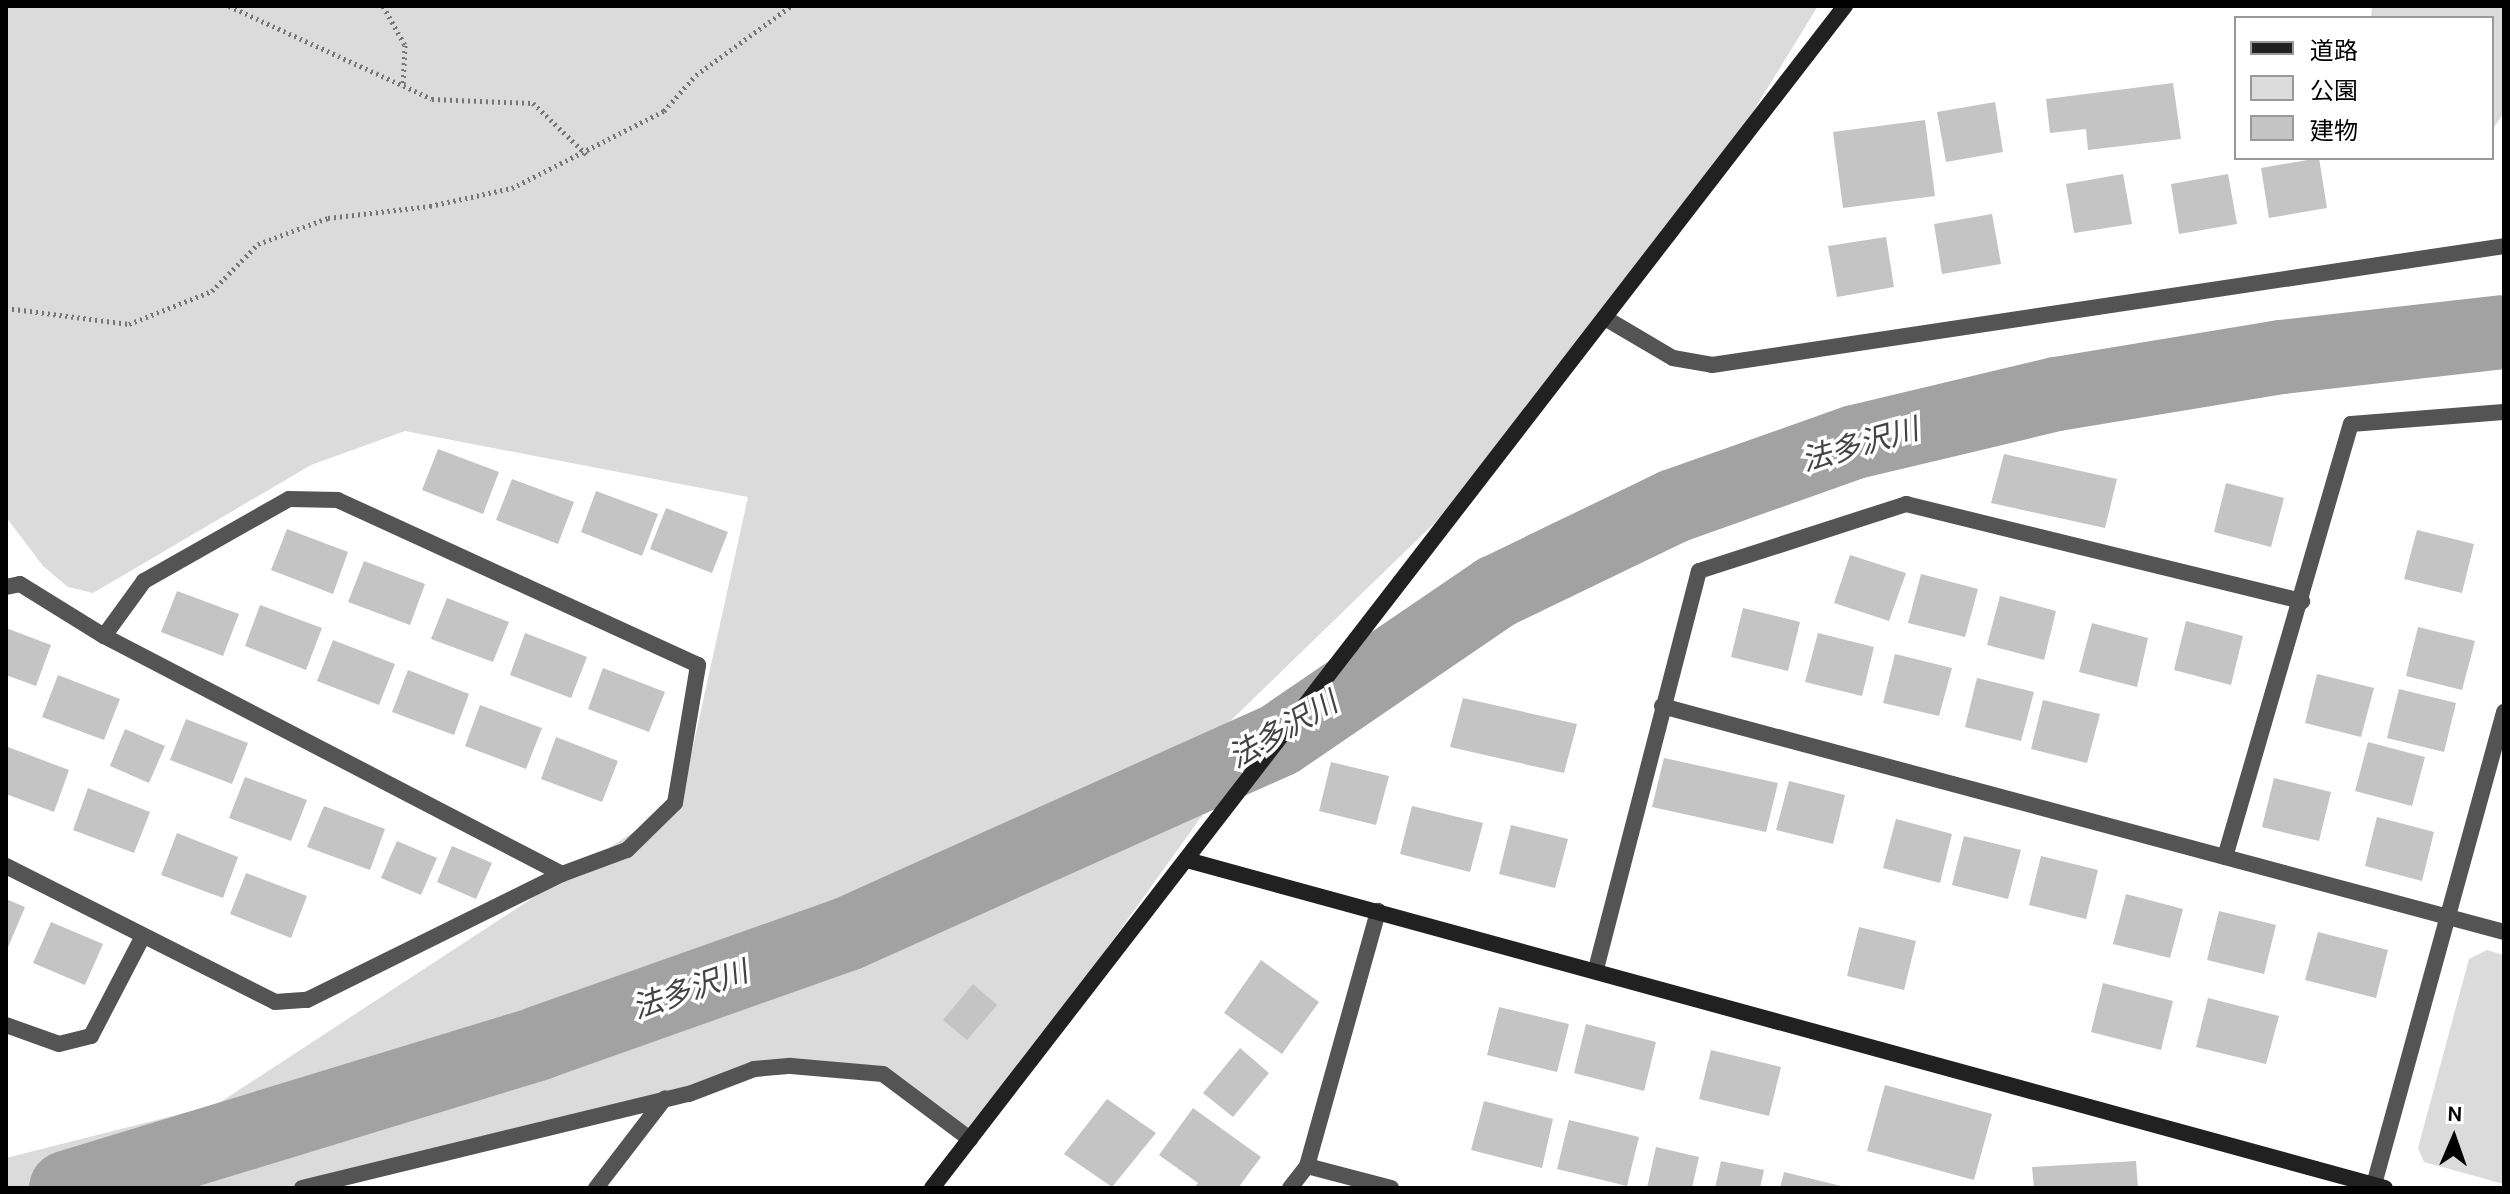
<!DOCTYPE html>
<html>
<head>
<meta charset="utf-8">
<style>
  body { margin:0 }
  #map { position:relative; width:2510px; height:1194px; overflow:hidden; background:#fff; font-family:Karla,"Noto Sans JP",sans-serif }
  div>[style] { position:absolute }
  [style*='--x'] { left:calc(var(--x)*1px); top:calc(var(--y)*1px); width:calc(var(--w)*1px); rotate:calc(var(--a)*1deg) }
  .green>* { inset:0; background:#dbdbdb }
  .river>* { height:74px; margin:-37px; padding:0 37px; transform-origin:37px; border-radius:37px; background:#a2a2a2 }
  .building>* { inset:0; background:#c4c4c4 }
  .path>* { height:5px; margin-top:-2.5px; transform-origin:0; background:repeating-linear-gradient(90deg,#767676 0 2px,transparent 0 6px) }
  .street>* { height:16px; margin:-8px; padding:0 8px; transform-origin:8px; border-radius:8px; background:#545454 }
  .secondary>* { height:16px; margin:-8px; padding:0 8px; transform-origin:8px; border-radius:8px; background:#212121 }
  span { translate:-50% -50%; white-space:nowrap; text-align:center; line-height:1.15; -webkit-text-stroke:7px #fff; paint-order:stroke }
  .water-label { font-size:30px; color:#434343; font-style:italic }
  .frame { position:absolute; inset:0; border:8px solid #000; pointer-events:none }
  .legend { position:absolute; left:2234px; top:16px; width:260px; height:144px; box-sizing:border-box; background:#fff; border:2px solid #999; margin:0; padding:10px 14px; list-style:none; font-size:24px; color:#000 }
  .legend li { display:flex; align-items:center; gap:16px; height:40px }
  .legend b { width:40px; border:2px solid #999 }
  .north { position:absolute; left:2414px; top:1098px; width:80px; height:80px; -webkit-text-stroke:6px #fff; paint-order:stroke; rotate:2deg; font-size:22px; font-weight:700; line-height:32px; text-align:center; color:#000 }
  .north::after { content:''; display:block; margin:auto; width:28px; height:36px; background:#000; clip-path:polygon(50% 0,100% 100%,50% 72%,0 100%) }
</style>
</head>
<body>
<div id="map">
  <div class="green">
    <div style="clip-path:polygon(6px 6px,1818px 6px,1709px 183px,1483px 476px,1221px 730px,1205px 737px,1219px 792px,970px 1139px,883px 1074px,767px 1067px,293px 1188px,6px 1188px,6px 1158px,216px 1105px,681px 801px,748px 497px,405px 431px,311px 465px,93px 593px,68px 587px,43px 566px,6px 517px)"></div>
    <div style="clip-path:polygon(2372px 6px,2504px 6px,2504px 113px,2492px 130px,2492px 18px,2371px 18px)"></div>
    <div style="clip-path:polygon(2487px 950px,2504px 955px,2504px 1184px,2424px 1162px,2418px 1148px,2469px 959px)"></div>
  </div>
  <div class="river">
    <div style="--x:66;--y:1188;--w:495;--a:-17"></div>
    <div style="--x:539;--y:1043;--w:327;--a:-19.5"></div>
    <div style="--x:847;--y:934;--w:474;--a:-24.2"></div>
    <div style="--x:1279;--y:740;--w:263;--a:-34.3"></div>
    <div style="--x:1496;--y:592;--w:198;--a:-25.8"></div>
    <div style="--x:1674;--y:506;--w:192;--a:-19.5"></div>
    <div style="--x:1855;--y:442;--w:208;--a:-13.4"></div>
    <div style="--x:2057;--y:394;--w:227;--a:-9.4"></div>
    <div style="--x:2281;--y:357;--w:224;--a:-6.4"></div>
  </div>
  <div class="building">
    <div style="clip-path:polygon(2173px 83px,2181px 139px,2088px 150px,2086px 129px,2050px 133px,2046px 99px)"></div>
    <div style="clip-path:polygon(1995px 102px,2003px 152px,1946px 162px,1937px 112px)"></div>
    <div style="clip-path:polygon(1925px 120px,1935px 196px,1843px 208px,1833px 132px)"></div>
    <div style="clip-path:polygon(2319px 158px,2327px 208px,2269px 218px,2261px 168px)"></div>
    <div style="clip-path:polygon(2123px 174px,2132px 224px,2074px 233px,2066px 184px)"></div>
    <div style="clip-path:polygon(2228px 174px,2237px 224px,2179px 234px,2171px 184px)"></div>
    <div style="clip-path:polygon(1992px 214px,2001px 264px,1942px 274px,1934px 224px)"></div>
    <div style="clip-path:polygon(1886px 237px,1894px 287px,1837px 297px,1828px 246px)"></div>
    <div style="clip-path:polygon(438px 449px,499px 472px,483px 514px,422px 490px)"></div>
    <div style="clip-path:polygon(2004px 454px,2117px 479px,2105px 528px,1991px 503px)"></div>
    <div style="clip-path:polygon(512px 479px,574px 502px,558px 544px,496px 520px)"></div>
    <div style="clip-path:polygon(2226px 483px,2284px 498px,2271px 547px,2214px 532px)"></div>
    <div style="clip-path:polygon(596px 491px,658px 514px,642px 556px,581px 532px)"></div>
    <div style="clip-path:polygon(666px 508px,728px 532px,712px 573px,650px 549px)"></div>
    <div style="clip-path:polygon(287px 529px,348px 552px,333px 594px,271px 570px)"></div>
    <div style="clip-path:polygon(2417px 530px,2474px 544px,2462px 593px,2404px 579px)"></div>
    <div style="clip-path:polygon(1850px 555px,1906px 573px,1889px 621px,1834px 603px)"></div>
    <div style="clip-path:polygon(364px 561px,425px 584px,410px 625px,348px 602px)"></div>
    <div style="clip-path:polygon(1921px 574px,1978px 589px,1965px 637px,1908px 623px)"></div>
    <div style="clip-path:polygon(177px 591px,239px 614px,223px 656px,161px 632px)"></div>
    <div style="clip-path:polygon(2000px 596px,2056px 611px,2044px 660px,1987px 645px)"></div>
    <div style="clip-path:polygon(447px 598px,509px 622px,493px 662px,431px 639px)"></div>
    <div style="clip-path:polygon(260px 605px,322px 628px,306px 670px,245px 646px)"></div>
    <div style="clip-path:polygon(1743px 608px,1800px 622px,1788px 671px,1731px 657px)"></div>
    <div style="clip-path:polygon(2186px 621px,2243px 636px,2231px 685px,2174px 670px)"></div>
    <div style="clip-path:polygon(2092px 623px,2148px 638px,2137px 687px,2079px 672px)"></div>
    <div style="clip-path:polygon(2418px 627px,2475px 641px,2462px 690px,2406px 676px)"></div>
    <div style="clip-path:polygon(6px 628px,51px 645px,36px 686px,6px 675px)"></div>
    <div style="clip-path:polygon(525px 633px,587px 657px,571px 698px,510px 675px)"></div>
    <div style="clip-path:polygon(1818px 633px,1874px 647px,1862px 696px,1805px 682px)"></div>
    <div style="clip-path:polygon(333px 640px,395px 664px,379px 705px,317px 681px)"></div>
    <div style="clip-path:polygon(1895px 654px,1952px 668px,1939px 716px,1883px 703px)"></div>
    <div style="clip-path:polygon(603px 668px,665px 692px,649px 732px,588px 709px)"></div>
    <div style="clip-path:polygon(408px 670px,469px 694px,454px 735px,392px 712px)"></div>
    <div style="clip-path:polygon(2317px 674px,2374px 688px,2361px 737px,2305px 723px)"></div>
    <div style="clip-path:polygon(58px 675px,120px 699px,104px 740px,42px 717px)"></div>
    <div style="clip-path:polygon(1977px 678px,2034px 692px,2021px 741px,1965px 727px)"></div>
    <div style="clip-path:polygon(2399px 689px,2456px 703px,2444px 752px,2387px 738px)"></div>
    <div style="clip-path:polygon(1463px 698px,1577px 724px,1564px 773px,1450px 747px)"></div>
    <div style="clip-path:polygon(2043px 700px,2100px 714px,2087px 763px,2031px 749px)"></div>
    <div style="clip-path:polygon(480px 705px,542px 728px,526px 769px,465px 746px)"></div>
    <div style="clip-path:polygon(186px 719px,248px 743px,232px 784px,170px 760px)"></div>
    <div style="clip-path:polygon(125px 729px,165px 746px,149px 783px,110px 766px)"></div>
    <div style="clip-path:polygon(556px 737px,618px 761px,602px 802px,541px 779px)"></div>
    <div style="clip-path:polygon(2368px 742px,2425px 757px,2412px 806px,2355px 791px)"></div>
    <div style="clip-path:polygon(8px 747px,69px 770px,54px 812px,6px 794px)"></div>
    <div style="clip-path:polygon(1664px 758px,1778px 783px,1766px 832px,1652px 807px)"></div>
    <div style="clip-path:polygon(1331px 762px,1389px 776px,1376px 825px,1319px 811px)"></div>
    <div style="clip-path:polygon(245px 777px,307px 800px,291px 841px,229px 818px)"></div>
    <div style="clip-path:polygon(2274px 778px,2331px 792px,2319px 841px,2262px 827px)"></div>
    <div style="clip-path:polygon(1789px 781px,1845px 795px,1833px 844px,1776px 830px)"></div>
    <div style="clip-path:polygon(88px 788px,150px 812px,134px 853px,73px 830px)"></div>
    <div style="clip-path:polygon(324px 806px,385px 829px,370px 870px,307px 847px)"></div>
    <div style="clip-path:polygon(1412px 806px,1483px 823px,1470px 872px,1400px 854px)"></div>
    <div style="clip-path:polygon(2377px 817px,2434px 832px,2422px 881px,2365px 866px)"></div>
    <div style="clip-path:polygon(1896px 819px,1952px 834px,1940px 883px,1883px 868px)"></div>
    <div style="clip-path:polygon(1511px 825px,1568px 839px,1555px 888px,1499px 874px)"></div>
    <div style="clip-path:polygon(177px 833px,238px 857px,223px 898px,161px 875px)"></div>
    <div style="clip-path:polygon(1964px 836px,2021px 850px,2008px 899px,1952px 885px)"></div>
    <div style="clip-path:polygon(397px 841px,437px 858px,421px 895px,381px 878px)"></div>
    <div style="clip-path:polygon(452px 846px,492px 863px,476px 899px,437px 882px)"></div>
    <div style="clip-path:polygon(2041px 856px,2098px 870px,2086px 919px,2029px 905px)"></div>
    <div style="clip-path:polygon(246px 873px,307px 896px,291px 938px,230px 914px)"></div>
    <div style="clip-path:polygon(2126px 894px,2183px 909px,2170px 958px,2113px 944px)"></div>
    <div style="clip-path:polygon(6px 899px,25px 907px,6px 952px)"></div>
    <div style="clip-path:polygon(2219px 911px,2276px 925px,2264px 974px,2207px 960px)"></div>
    <div style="clip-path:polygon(51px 922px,103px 944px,85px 985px,33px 963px)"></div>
    <div style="clip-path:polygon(1859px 927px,1916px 941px,1904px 990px,1847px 976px)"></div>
    <div style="clip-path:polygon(2318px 932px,2388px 950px,2376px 998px,2305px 980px)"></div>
    <div style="clip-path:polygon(1261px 960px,1319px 1002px,1282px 1054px,1224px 1013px)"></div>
    <div style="clip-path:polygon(2103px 983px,2173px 1001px,2161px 1050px,2091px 1032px)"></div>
    <div style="clip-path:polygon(973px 984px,997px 1005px,967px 1040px,943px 1020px)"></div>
    <div style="clip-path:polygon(2208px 998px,2279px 1016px,2266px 1064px,2196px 1047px)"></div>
    <div style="clip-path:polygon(1499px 1007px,1569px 1024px,1557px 1072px,1487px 1055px)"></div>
    <div style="clip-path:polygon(1586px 1024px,1656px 1042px,1644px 1091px,1574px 1073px)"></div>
    <div style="clip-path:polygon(1240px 1048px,1269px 1073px,1233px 1117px,1203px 1093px)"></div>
    <div style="clip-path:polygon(1711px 1050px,1781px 1067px,1769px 1116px,1699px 1099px)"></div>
    <div style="clip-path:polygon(1885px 1085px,1992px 1114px,1974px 1180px,1867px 1151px)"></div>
    <div style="clip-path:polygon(1107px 1099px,1156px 1133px,1112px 1187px,1064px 1154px)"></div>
    <div style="clip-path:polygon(1484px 1101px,1553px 1119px,1542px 1168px,1471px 1150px)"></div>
    <div style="clip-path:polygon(1193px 1108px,1261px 1157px,1238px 1188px,1194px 1188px,1198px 1183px,1159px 1155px)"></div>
    <div style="clip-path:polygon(1569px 1120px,1639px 1137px,1627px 1186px,1557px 1169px)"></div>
    <div style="clip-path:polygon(1656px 1147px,1699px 1157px,1692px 1188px,1647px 1188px)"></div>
    <div style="clip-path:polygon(1721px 1161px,1764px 1170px,1760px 1188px,1715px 1188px)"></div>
    <div style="clip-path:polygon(2136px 1161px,2138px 1188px,2034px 1188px,2032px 1167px)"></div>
    <div style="clip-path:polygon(1784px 1172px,1845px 1187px,1845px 1188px,1780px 1188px)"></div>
  </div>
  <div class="path">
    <div style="--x:229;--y:6;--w:223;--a:24.6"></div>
    <div style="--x:432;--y:99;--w:101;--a:2.3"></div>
    <div style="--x:533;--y:103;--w:74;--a:43.9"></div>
    <div style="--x:383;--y:6;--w:45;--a:60.6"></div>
    <div style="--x:405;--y:45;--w:42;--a:92.7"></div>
    <div style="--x:6;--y:308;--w:124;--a:7.4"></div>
    <div style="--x:129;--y:324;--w:89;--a:-21.7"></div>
    <div style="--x:212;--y:291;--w:66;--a:-45.6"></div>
    <div style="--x:258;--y:244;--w:75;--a:-20.4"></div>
    <div style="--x:328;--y:218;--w:103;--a:-6.7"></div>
    <div style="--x:430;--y:206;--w:84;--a:-12.4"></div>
    <div style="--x:512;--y:188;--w:170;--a:-26.9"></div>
    <div style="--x:664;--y:111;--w:48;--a:-48.4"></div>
    <div style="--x:696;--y:75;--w:117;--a:-36"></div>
  </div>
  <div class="street">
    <div style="--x:1605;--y:318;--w:79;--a:30.5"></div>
    <div style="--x:1673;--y:358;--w:40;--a:10"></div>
    <div style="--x:1712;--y:365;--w:801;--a:-8.54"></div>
    <div style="--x:6;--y:587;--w:14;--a:-12"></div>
    <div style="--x:20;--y:584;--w:99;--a:31.8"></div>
    <div style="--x:104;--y:636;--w:516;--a:27.46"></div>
    <div style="--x:1662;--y:706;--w:872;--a:15.02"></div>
    <div style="--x:2225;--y:857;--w:451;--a:-73.8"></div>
    <div style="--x:2351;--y:424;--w:153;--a:-4.5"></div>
    <div style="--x:6;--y:866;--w:301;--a:26.8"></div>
    <div style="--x:275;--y:1002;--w:32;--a:-4"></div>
    <div style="--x:307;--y:1000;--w:284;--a:-26.3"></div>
    <div style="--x:562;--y:874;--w:69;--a:-20.3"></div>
    <div style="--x:627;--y:850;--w:67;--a:-44.4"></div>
    <div style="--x:675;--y:803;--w:140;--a:-80.5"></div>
    <div style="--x:698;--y:665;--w:396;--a:-155.4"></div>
    <div style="--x:338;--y:500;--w:49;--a:-178.8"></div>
    <div style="--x:289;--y:499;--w:167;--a:150.5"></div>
    <div style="--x:144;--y:581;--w:68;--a:126"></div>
    <div style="--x:1596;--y:969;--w:411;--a:-75.5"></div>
    <div style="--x:1699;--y:571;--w:218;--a:-17.9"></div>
    <div style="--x:1906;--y:504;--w:408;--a:13.8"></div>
    <div style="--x:6;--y:1025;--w:56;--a:19.7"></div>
    <div style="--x:59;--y:1044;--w:33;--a:-14"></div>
    <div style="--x:91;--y:1036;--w:113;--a:-62.5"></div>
    <div style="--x:1307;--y:1166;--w:87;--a:14.7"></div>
    <div style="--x:302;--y:1188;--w:398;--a:-13.7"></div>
    <div style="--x:689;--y:1094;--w:70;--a:-21"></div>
    <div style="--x:754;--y:1069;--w:37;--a:-5"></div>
    <div style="--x:791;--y:1066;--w:92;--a:5"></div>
    <div style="--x:883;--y:1074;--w:109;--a:36.8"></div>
    <div style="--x:596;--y:1188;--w:113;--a:-52.5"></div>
    <div style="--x:1290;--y:1188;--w:28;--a:-52"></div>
    <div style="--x:1307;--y:1166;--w:265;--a:-74.4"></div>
    <div style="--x:2373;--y:1188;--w:494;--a:-74.6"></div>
  </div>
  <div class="secondary">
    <div style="--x:1187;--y:860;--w:1242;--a:15.31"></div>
    <div style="--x:932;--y:1188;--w:1494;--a:-52.32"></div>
  </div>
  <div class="water-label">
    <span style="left:1860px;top:445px;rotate:-16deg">法多沢川</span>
    <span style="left:1283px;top:730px;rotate:-30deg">法多沢川</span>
    <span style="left:690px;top:990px;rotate:-19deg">法多沢川</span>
  </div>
  <div class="frame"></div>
  <ul class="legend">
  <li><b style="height:10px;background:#212121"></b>道路</li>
  <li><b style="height:22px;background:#dbdbdb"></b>公園</li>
  <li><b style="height:22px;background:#c4c4c4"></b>建物</li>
  </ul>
  <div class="north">N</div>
</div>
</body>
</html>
